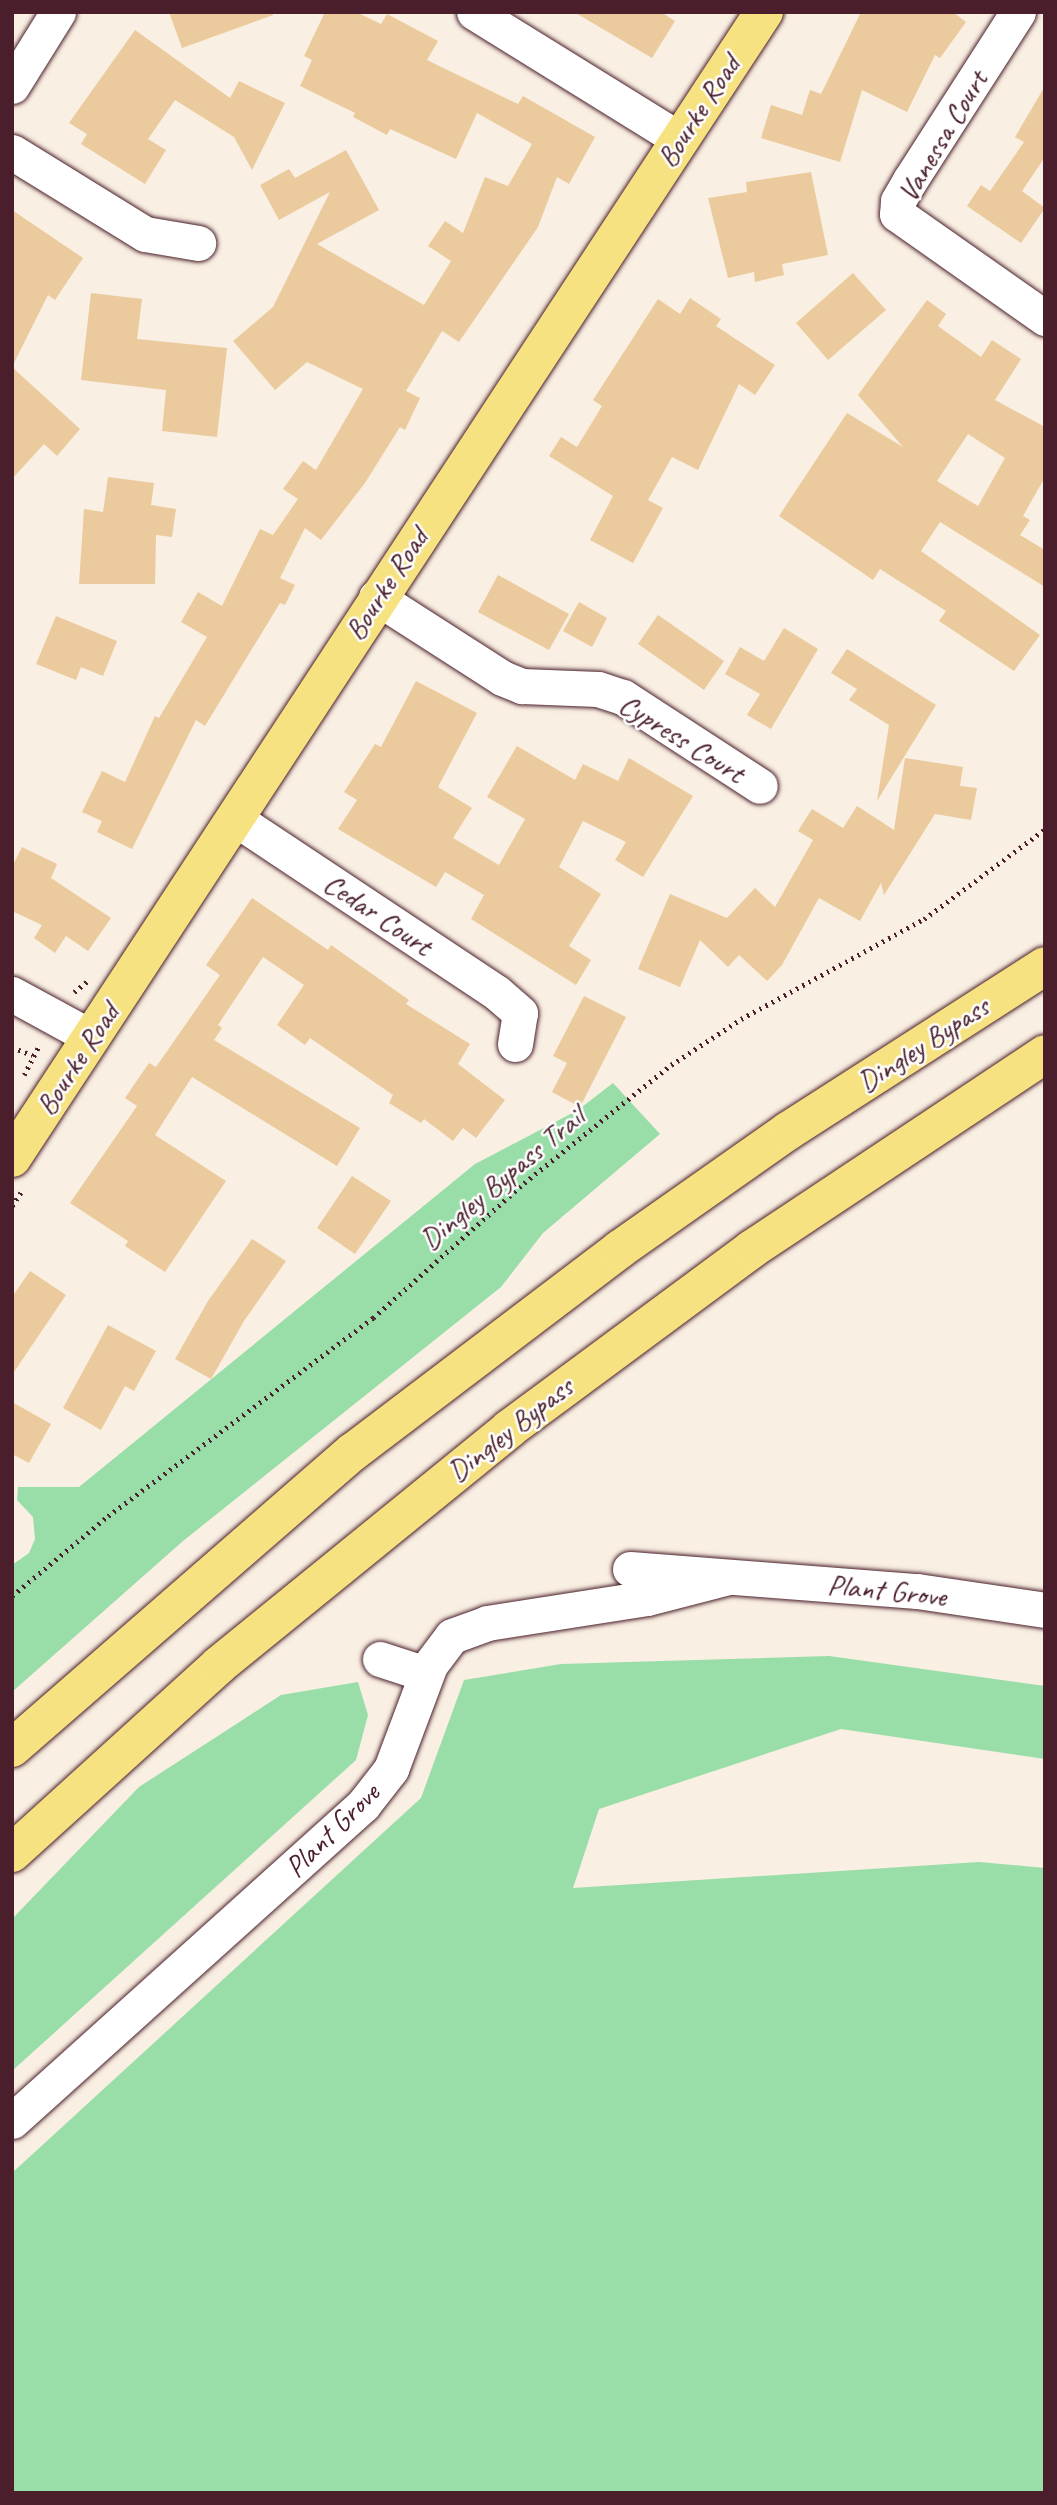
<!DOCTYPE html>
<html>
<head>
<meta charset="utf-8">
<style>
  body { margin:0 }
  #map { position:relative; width:1057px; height:2505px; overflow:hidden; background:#f9efe2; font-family:Caveat,sans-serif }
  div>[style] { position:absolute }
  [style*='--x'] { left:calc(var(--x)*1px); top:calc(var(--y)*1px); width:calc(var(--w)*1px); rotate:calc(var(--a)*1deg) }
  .green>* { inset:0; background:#99dda9 }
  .building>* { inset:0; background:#ebcb9d }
  .path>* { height:4.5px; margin-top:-2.25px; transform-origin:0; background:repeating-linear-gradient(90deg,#4a1f2b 0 2px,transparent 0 7px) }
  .roads { filter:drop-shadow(0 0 2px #4a1f2b) drop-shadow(0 0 2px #4a1f2b) }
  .minor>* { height:35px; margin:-17.5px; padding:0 17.5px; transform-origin:17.5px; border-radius:17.5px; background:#fff }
  .major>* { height:38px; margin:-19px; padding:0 19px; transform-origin:19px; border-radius:19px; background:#f7e281 }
  .highway>* { height:38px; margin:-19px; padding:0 19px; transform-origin:19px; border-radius:19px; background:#f7e281 }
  span { translate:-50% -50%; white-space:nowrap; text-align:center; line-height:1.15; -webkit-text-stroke:5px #fff; paint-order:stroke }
  .street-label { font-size:30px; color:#4a1f2b }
  .frame { position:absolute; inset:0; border:14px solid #4a1f2b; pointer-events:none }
</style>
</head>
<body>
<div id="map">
  <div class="green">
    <div style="clip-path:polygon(613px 1083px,660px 1134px,543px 1233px,501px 1287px,183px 1541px,12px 1692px,12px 1565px,29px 1553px,35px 1539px,33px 1517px,17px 1500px,18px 1487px,79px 1487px,475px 1164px,578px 1110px)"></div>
    <div style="clip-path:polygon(829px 1656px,1045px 1686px,1045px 1759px,841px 1729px,599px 1809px,573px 1888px,979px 1862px,1045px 1868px,1045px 2493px,12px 2493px,12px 2173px,421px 1798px,464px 1680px,561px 1664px)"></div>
    <div style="clip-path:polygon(358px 1682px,368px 1715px,356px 1760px,12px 2071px,12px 1919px,139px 1787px,281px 1695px)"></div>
  </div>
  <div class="building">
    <div style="clip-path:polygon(169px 12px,273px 12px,273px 15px,182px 48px)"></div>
    <div style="clip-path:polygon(325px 12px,356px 12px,381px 24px,387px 14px,438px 41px,427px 60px,518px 104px,523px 96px,595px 137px,569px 184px,557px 177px,538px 227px,459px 342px,442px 331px,406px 391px,420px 398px,405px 430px,400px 427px,365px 483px,321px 540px,305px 528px,280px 578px,295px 585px,285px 605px,280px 603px,205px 726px,196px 720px,132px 849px,97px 832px,102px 821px,82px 812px,102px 771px,125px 782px,155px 716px,159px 718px,207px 637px,181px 622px,198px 592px,222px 606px,260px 529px,273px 535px,298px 499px,283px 489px,303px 461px,316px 470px,363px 389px,307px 362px,275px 390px,233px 341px,273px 307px,330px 192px,279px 220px,260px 185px,289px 169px,295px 178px,346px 150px,379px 210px,317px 244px,424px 305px,451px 261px,428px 246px,445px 221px,463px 233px,485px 177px,508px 186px,532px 144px,477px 113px,456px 159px,390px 129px,387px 135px,353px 117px,355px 113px,300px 86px,312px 60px,304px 56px)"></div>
    <div style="clip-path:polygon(574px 12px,661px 12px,675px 21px,652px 58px)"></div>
    <div style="clip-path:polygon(861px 12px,953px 12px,966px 22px,940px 58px,935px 55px,907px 112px,862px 90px,840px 162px,761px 138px,771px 105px,802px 115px,810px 90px,821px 94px)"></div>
    <div style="clip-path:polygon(135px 30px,230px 98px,239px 81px,285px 103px,252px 170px,234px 137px,175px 100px,148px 139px,166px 150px,145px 184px,81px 144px,87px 134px,69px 123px)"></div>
    <div style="clip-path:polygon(1045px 86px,1045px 157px,1022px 191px,1045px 208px,1021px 243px,967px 206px,981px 185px,990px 191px,1024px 142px,1015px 137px)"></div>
    <div style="clip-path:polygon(811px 172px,828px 255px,782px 264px,784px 275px,755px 282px,754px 272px,728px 278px,708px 198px,747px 192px,746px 182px)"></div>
    <div style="clip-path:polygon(12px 210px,83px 258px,55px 300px,48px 295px,12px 367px,80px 429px,57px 456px,44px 444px,12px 479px)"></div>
    <div style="clip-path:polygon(853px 273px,886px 310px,828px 360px,796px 323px)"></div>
    <div style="clip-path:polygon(91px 293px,142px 299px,137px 339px,227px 348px,217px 437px,162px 431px,166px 390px,81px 380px)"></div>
    <div style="clip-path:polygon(690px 298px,721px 319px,716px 326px,775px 365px,755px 395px,739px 384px,698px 470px,672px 457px,648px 500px,663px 508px,633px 563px,590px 540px,613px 496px,549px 456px,561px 437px,577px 447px,602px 406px,593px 400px,658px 299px,680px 314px)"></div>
    <div style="clip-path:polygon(evenodd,927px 300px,946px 314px,938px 326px,981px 357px,992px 340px,1021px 359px,995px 400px,1045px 427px,1045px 477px,1023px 516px,1030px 520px,1020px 535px,1045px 550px,1045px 587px,940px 522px,921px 551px,1040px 635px,1014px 671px,939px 621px,946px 611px,880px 569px,873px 580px,779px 516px,847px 413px,903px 447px,858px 395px,927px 300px,968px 434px,1005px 458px,978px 506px,937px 481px,968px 434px)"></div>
    <div style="clip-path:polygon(108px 477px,154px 483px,151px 505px,176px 509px,172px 537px,156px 535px,155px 584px,79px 584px,84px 509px,103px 512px)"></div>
    <div style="clip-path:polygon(498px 575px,569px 614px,549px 650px,478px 612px)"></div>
    <div style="clip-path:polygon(579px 602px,607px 618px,592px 647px,563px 631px)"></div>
    <div style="clip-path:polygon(658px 615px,724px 661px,704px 690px,638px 644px)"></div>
    <div style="clip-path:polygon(56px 616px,117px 641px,103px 676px,81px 667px,76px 680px,36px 664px)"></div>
    <div style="clip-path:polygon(784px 628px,818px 649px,771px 729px,747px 715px,760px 694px,725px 674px,740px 647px,764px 661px)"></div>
    <div style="clip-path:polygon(847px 649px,936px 705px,877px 801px,889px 725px,849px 700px,857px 689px,831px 673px)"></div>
    <div style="clip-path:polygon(416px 681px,477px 713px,438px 787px,472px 808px,453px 838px,499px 865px,525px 819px,487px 797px,517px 746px,575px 780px,583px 764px,618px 781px,629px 758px,693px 796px,643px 877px,615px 860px,626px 842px,583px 821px,559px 867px,601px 894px,569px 946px,591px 960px,576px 985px,471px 919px,484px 895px,445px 872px,436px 887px,338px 829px,357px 800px,344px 792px,375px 744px,381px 747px)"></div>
    <div style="clip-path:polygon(905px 758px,963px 767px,960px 786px,977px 788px,971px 820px,935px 814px,884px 895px,881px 883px,860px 921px,819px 898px,782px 965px,767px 981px,739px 955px,728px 967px,700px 940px,680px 987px,638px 969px,670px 894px,727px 918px,755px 888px,775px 907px,813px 840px,798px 831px,812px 809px,843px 828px,857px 806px,894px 830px)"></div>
    <div style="clip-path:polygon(22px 847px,57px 864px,51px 878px,111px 918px,88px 951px,66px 936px,55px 953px,34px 938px,42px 925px,12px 911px,12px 867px)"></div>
    <div style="clip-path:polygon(252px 898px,328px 950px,331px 945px,409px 1000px,406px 1004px,470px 1044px,458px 1064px,505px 1100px,476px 1138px,463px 1128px,453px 1141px,424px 1119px,421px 1123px,389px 1103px,393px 1095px,310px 1038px,305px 1045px,277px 1025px,304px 985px,263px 957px,218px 1025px,222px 1028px,214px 1040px,360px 1128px,337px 1166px,192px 1077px,155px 1135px,226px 1181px,165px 1272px,125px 1246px,128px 1241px,70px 1203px,137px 1106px,125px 1098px,149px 1063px,156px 1067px,220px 975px,206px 965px)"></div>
    <div style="clip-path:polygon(584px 996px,626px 1017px,580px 1107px,552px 1092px,567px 1063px,553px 1056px)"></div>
    <div style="clip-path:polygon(352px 1176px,391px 1201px,355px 1254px,317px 1228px)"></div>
    <div style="clip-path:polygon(252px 1239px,286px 1261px,244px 1321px,211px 1379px,175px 1359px,208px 1301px)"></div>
    <div style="clip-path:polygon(30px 1271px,66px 1295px,12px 1375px,12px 1297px)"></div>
    <div style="clip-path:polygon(108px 1325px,156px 1351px,134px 1391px,125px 1386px,101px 1430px,63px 1408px)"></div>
    <div style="clip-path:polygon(12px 1402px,51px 1424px,29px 1463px,12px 1454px)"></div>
  </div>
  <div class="path">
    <div style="--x:74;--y:992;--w:19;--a:-39"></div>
    <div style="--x:12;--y:1047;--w:22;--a:22"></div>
    <div style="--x:24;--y:1075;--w:34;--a:-63"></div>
    <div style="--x:12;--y:1206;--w:20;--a:-57"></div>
    <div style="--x:12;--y:1596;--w:125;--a:-39.8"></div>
    <div style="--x:108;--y:1516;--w:331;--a:-36.8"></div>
    <div style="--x:373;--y:1318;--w:203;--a:-41.8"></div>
    <div style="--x:524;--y:1183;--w:189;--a:-38.8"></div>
    <div style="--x:671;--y:1065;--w:84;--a:-33.3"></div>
    <div style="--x:741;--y:1019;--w:209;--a:-28.7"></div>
    <div style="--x:924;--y:919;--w:151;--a:-36.6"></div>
  </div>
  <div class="roads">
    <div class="minor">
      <div style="--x:474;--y:12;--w:241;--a:31.8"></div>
      <div style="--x:1018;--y:12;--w:200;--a:122.7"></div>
      <div style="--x:910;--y:180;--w:24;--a:120"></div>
      <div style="--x:898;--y:201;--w:13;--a:94"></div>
      <div style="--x:897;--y:214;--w:181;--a:35.1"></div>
      <div style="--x:12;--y:86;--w:87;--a:-58.1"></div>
      <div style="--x:12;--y:152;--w:156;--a:31.7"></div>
      <div style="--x:145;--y:234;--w:54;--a:9.6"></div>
      <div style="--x:376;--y:597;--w:150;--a:32.7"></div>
      <div style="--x:502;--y:678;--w:22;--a:22"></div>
      <div style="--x:522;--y:686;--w:76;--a:2.3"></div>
      <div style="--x:598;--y:689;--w:26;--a:18"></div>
      <div style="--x:623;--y:697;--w:163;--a:33"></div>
      <div style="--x:234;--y:818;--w:315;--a:33.6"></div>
      <div style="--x:496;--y:992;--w:32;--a:41"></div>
      <div style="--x:12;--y:994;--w:90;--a:28.6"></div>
      <div style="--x:515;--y:1044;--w:31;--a:-81"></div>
      <div style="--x:630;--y:1569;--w:288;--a:4.4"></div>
      <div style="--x:917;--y:1591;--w:129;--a:8.4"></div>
      <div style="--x:380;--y:1659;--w:48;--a:18.1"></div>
      <div style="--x:12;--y:2121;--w:472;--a:-42"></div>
      <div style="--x:363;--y:1805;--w:46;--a:-52.1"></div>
      <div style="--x:391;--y:1769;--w:111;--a:-69.4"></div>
      <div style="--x:430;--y:1665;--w:36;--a:-53"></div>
      <div style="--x:452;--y:1636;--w:37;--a:-20"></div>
      <div style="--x:487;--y:1623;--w:162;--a:-8.9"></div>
      <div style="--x:647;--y:1598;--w:84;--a:-14.5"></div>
    </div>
    <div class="major">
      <div style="--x:12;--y:1158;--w:1371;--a:-56.73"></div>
    </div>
    <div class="highway">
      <div style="--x:12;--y:1748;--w:452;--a:-41"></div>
      <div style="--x:353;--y:1452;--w:335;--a:-37.2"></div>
      <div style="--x:620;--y:1249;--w:205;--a:-35.1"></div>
      <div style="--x:788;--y:1131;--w:305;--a:-32.7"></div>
      <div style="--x:12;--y:1853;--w:280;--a:-42.2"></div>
      <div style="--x:219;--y:1665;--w:374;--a:-39.1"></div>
      <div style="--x:509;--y:1429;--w:302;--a:-36.5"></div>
      <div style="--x:752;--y:1249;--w:352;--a:-33.6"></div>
    </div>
  </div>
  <div class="street-label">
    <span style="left:698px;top:111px;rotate:-57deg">Bourke Road</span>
    <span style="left:942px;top:136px;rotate:-59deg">Vanessa Court</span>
    <span style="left:386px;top:584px;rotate:-57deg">Bourke Road</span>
    <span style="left:682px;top:738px;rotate:32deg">Cypress Court</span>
    <span style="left:378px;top:914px;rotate:34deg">Cedar Court</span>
    <span style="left:923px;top:1044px;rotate:-33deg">Dingley Bypass</span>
    <span style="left:77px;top:1059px;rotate:-57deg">Bourke Road</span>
    <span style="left:502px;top:1178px;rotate:-40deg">Dingley Bypass Trail</span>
    <span style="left:510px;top:1429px;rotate:-38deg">Dingley Bypass</span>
    <span style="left:887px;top:1590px;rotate:6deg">Plant Grove</span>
    <span style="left:332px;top:1830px;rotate:-45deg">Plant Grove</span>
  </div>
  <div class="frame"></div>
</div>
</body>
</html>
